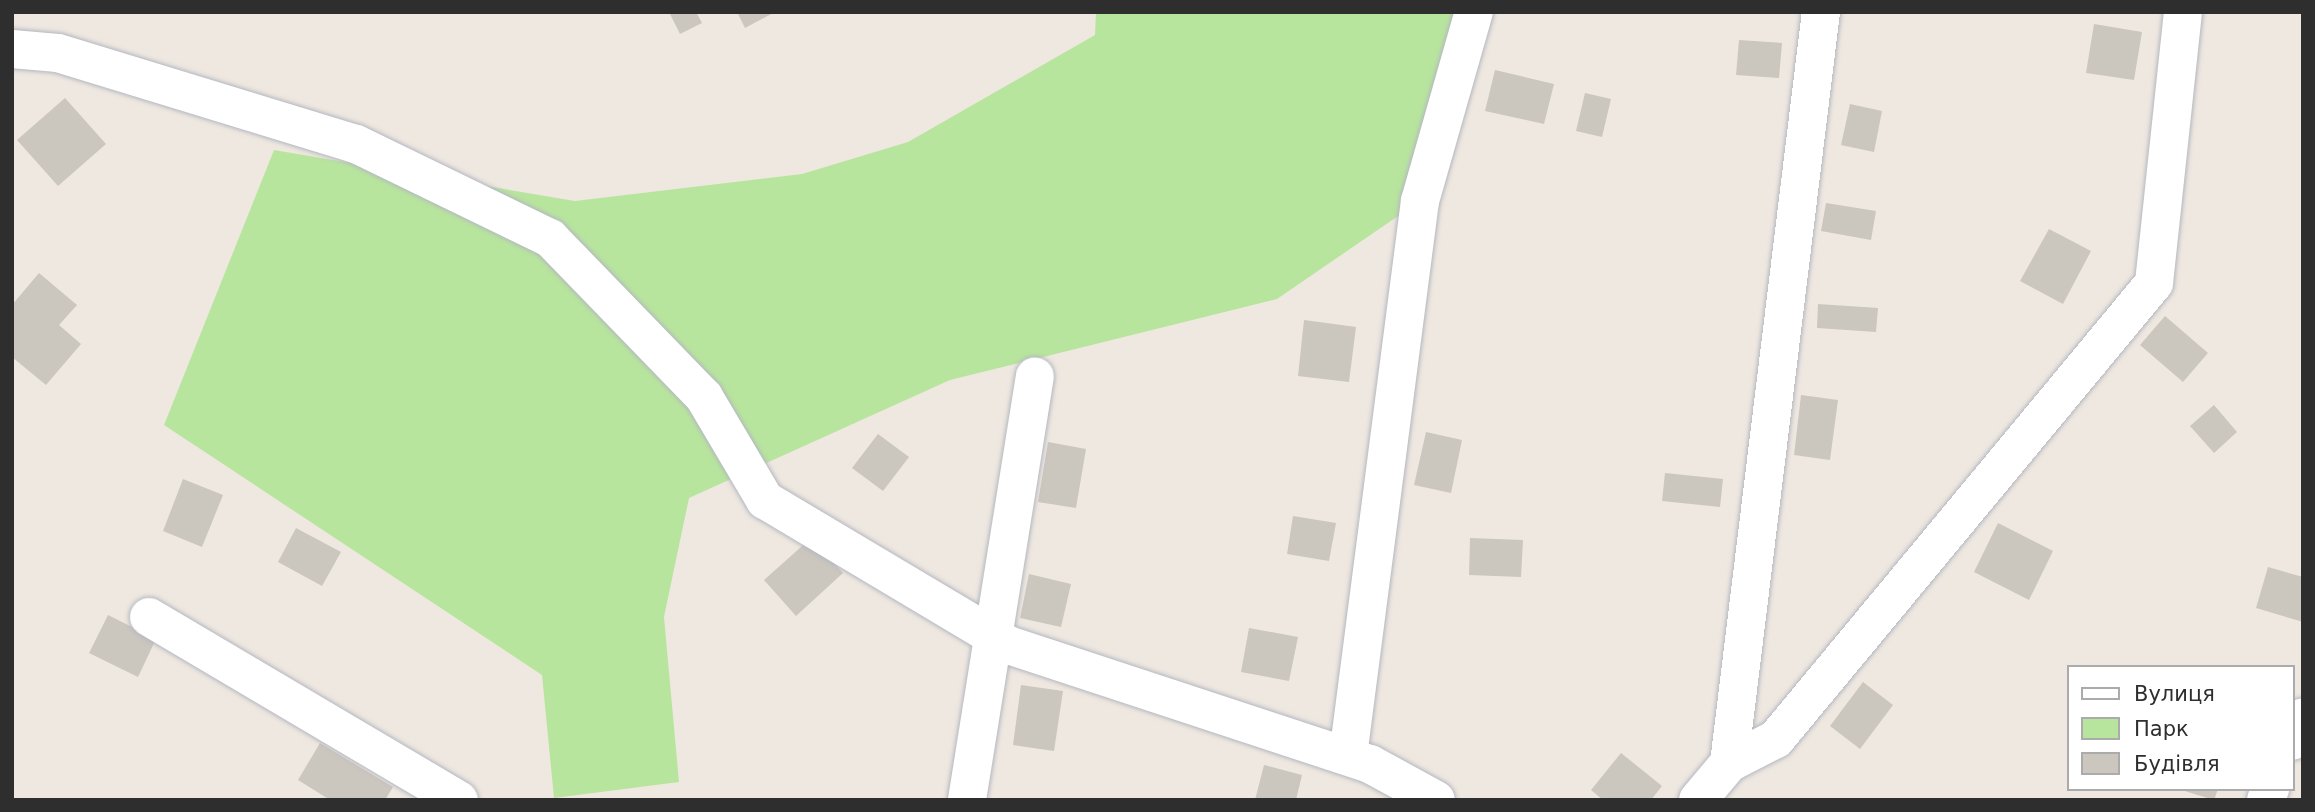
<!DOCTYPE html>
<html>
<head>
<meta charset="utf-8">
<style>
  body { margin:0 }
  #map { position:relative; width:2315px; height:812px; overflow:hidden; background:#efe8e0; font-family:"DejaVu Sans",sans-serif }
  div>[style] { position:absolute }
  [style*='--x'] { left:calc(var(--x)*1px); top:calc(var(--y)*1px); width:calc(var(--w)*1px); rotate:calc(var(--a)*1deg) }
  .green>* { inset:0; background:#b8e59d }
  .building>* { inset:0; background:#cbc6be }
  .roads { filter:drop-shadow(0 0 2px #b4b7c1) drop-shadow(0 0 2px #b4b7c1) }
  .street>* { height:38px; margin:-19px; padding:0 19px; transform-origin:19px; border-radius:19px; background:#fff }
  span { translate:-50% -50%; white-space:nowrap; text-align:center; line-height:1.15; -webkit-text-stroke:5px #fff; paint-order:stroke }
  .frame { position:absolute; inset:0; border:14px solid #2e2e2e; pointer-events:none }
  .legend { position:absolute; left:2067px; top:665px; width:228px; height:126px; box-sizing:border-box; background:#fff; border:2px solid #ababab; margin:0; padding:9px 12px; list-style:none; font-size:21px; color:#2e2e2e }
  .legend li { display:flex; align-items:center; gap:14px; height:35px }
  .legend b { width:35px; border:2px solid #ababab }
</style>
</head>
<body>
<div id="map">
  <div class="green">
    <div style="clip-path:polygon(1096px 12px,1474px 12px,1420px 201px,1277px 299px,950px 380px,689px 498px,664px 617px,679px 782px,554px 798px,542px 675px,164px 425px,274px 150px,575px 201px,802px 174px,908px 142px,1095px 35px)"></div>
  </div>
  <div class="building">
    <div style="clip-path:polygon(669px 12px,696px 12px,702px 23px,680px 34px)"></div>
    <div style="clip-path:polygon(737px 12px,775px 12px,745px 28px)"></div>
    <div style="clip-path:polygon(2094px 24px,2142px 32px,2134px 80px,2086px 73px)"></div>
    <div style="clip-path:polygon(1739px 40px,1782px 43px,1779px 78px,1736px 75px)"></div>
    <div style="clip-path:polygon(1495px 70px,1554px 84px,1544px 124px,1485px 111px)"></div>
    <div style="clip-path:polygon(1585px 93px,1611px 99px,1602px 137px,1576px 131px)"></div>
    <div style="clip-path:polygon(65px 98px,106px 144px,58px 186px,17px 140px)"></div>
    <div style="clip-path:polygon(1850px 104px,1882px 111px,1874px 152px,1841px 145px)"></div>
    <div style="clip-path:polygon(1826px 203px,1876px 211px,1871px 240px,1821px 231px)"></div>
    <div style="clip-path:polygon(2049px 229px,2091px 251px,2063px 304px,2020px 281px)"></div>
    <div style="clip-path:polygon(39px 273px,77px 305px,59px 325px,81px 344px,46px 385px,12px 357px,12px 305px)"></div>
    <div style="clip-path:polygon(1818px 304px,1878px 308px,1876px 332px,1817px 328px)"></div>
    <div style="clip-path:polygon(2165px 316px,2208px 353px,2183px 382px,2140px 345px)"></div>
    <div style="clip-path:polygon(1304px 320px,1356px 327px,1349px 382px,1298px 376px)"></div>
    <div style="clip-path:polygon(1801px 395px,1838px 400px,1830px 460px,1794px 455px)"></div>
    <div style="clip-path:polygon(2214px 405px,2237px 432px,2214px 453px,2190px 426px)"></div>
    <div style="clip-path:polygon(1426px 432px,1462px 440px,1451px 493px,1414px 485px)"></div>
    <div style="clip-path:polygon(878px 434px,909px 457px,883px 491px,852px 468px)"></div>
    <div style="clip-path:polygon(1048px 442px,1086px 449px,1076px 508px,1038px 502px)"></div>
    <div style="clip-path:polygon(1665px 473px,1723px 479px,1720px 507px,1662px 501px)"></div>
    <div style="clip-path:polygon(183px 479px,223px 495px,202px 547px,163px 531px)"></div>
    <div style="clip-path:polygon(1293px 516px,1336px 523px,1329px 561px,1287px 554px)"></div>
    <div style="clip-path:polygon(1998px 523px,2053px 551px,2029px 600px,1974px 572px)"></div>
    <div style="clip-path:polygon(296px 528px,341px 552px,322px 586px,278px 562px)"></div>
    <div style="clip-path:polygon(811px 538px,843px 573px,796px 616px,764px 580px)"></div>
    <div style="clip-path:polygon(1470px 538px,1523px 540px,1521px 577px,1469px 575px)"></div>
    <div style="clip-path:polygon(2268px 567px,2303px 577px,2303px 622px,2256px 608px)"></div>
    <div style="clip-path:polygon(1029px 574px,1071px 584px,1061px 627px,1020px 618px)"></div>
    <div style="clip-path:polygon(108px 615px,156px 639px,138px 677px,89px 653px)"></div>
    <div style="clip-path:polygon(1249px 628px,1298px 637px,1289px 681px,1241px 672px)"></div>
    <div style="clip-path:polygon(1863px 682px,1893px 705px,1860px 749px,1830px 726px)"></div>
    <div style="clip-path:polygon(1021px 685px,1063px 691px,1054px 751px,1013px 745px)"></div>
    <div style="clip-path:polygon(320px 743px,393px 787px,385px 800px,330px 800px,298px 780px)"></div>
    <div style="clip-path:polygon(1621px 753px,1662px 786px,1651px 800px,1603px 800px,1591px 790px)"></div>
    <div style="clip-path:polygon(1264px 765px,1302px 775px,1296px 800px,1255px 800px)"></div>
    <div style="clip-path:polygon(2178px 789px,2218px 789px,2214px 800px)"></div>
  </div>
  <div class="roads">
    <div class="street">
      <div style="--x:12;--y:49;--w:46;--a:5"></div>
      <div style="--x:58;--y:53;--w:312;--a:17"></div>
      <div style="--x:356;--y:144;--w:216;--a:25.9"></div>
      <div style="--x:550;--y:238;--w:221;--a:45.9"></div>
      <div style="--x:704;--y:397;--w:120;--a:59.4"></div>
      <div style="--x:765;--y:500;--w:283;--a:30.8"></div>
      <div style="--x:1008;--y:645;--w:381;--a:18.2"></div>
      <div style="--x:1370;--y:764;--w:75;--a:28.6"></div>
      <div style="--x:149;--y:617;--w:360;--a:30.6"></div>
      <div style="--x:2292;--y:741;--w:26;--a:-65"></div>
      <div style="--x:1348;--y:756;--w:560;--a:-82.61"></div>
      <div style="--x:1420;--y:201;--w:197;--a:-74.1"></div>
      <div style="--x:1729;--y:763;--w:757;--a:-83.02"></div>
      <div style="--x:967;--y:800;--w:429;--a:-80.9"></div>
      <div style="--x:1698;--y:800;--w:48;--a:-50"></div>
      <div style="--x:1729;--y:763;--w:53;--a:-27.1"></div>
      <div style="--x:1776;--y:739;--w:592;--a:-50.34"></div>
      <div style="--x:2154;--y:283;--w:273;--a:-83.9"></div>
      <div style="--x:2266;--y:800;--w:12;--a:-70"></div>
    </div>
  </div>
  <div class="frame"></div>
  <ul class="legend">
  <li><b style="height:9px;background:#fff"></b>Вулиця</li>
  <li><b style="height:19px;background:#b8e59d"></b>Парк</li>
  <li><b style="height:19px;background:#cbc6be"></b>Будівля</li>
  </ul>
</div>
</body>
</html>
